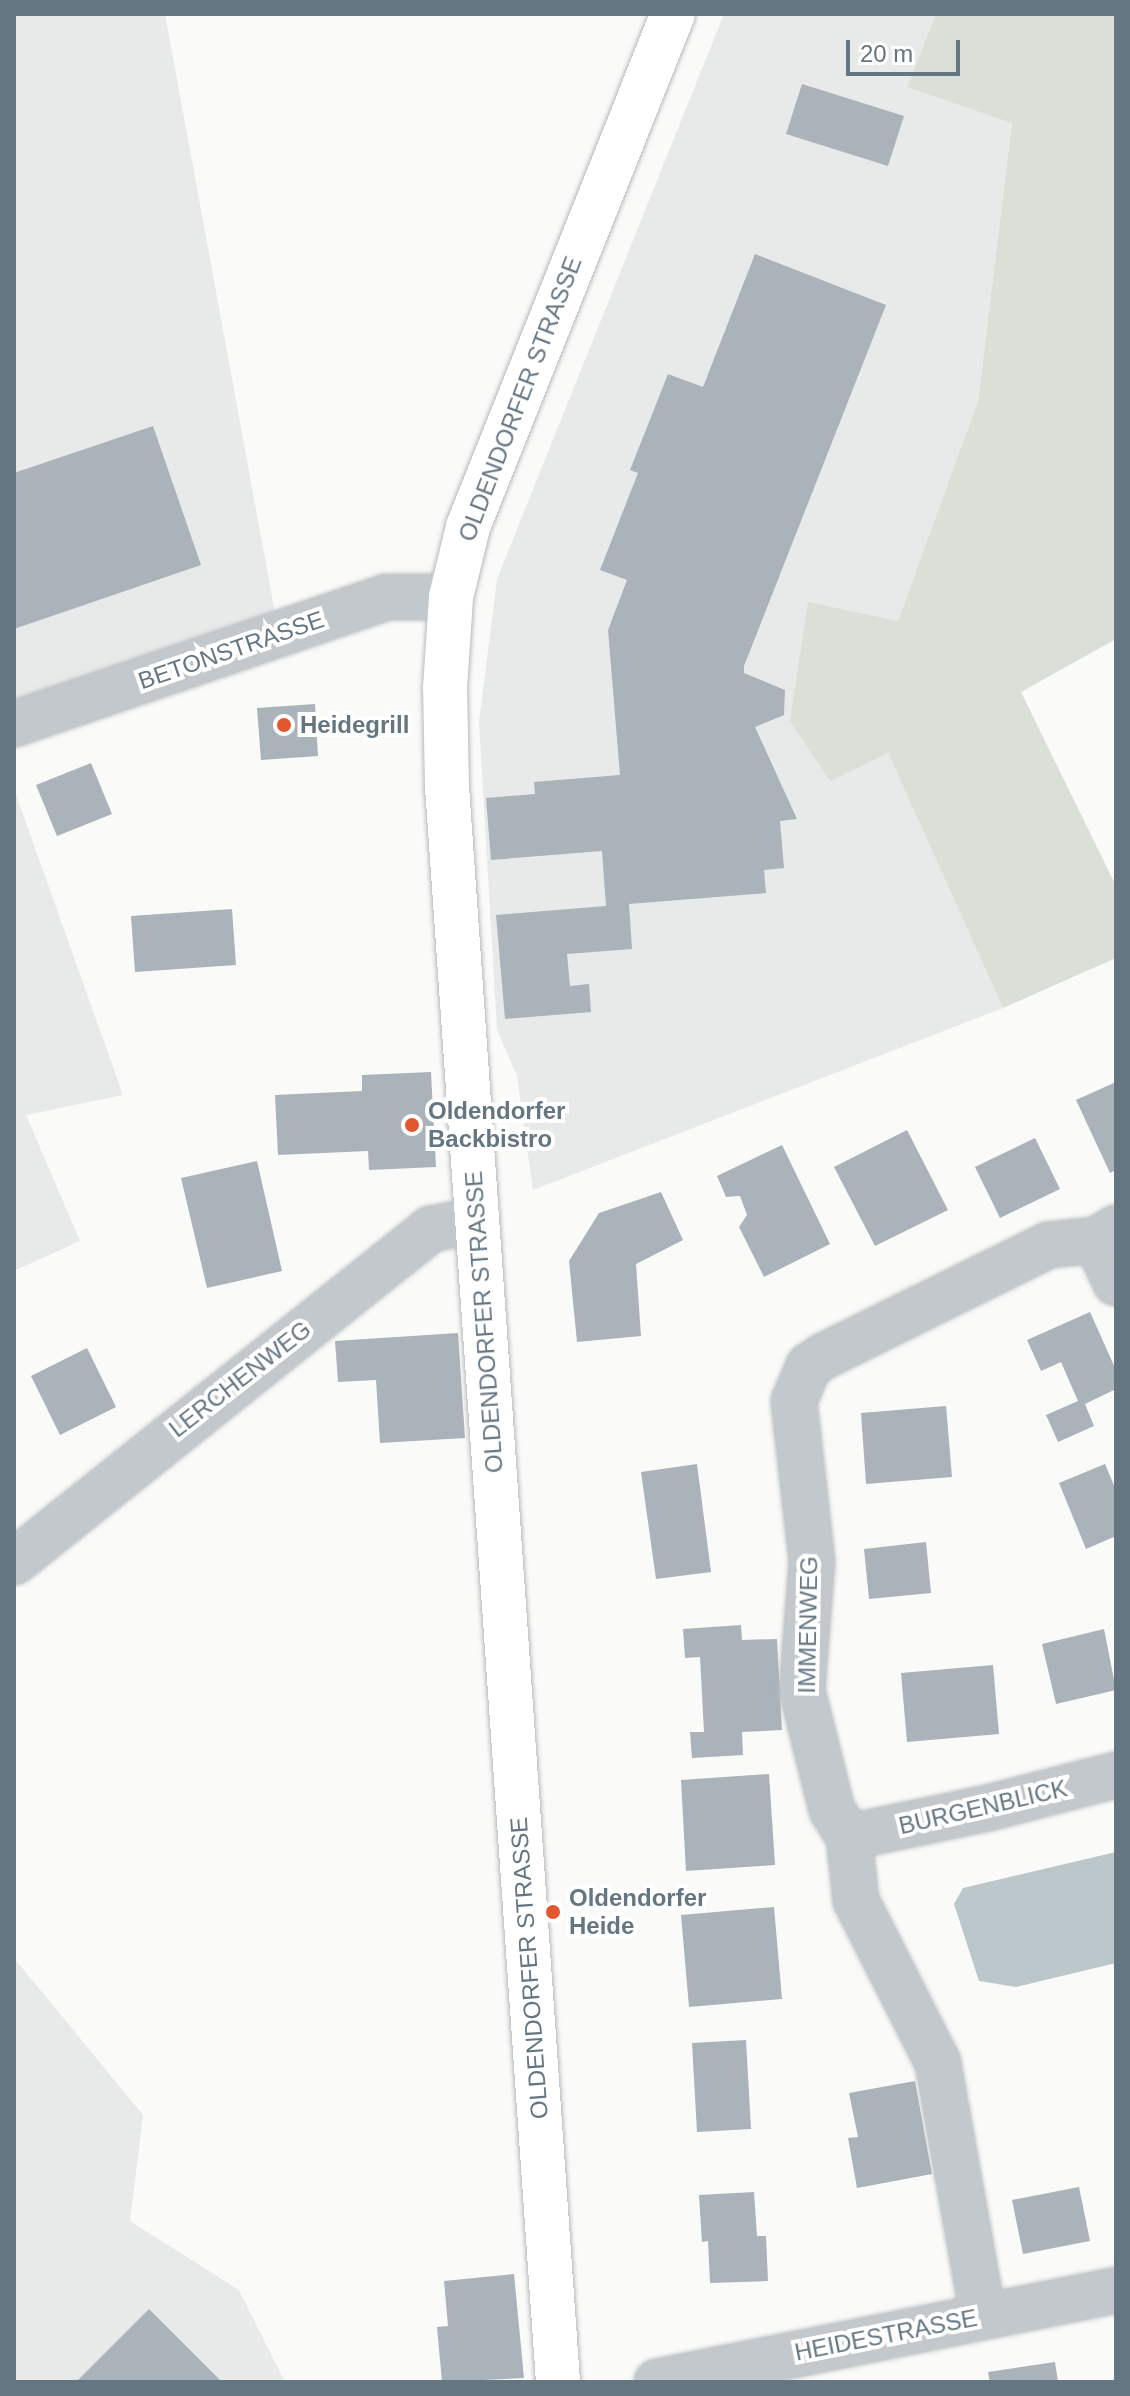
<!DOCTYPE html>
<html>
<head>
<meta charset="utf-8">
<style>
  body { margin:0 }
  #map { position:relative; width:1130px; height:2396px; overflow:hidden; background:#fafaf8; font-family:Arial,sans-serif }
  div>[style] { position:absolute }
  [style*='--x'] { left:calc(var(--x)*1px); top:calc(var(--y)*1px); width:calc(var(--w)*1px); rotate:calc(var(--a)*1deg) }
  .built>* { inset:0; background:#e8e9e9 }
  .green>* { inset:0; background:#dadfd7 }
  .water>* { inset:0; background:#bbc7cb }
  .building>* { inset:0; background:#aab3b9 }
  .roads { filter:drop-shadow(0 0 2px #b5babe) drop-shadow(0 0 2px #b5babe) }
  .minor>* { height:44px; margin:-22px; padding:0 22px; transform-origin:22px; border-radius:22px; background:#c3c8cc }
  .major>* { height:44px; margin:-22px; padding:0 22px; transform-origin:22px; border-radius:22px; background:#fff }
  .dots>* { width:22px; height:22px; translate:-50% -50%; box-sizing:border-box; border:4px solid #fff; border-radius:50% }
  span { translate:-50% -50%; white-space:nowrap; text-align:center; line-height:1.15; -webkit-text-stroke:8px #fff; paint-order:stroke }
  .street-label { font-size:24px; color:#657683 }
  .poi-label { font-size:24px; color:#657683; font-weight:700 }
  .left { translate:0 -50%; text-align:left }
  .frame { position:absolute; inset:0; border:16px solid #657683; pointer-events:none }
  .scale { position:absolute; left:846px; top:40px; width:114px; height:36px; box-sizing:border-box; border:4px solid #657683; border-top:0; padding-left:10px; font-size:24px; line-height:28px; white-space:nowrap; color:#657683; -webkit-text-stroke:6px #fff; paint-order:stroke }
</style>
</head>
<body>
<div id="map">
  <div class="built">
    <div style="clip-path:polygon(14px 14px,165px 14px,275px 613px,14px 709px)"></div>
    <div style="clip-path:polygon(724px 14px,936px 14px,907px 87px,1012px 122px,978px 401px,898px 621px,809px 603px,888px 753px,1003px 1008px,533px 1190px,517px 1076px,497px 1030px,479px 721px,497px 579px)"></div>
    <div style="clip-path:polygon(14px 789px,123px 1095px,26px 1115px,80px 1241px,14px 1271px)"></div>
    <div style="clip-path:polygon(14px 1958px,143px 2115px,130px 2221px,239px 2290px,285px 2382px,14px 2382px)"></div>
  </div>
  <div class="green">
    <div style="clip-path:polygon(936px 14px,1116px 14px,1116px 639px,1021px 692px,1116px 886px,1116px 958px,1003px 1008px,888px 753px,830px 781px,790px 721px,808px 602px,898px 621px,978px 401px,1012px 123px,907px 87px)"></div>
  </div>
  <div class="water">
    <div style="clip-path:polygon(1116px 1852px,1116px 1963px,1016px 1987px,979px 1981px,954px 1904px,963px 1888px)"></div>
  </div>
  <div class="building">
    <div style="clip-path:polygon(802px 84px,904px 116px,888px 166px,786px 134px)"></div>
    <div style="clip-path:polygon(755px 254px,886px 305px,744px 666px,744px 673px,785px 690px,784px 715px,755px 727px,797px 819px,780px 821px,784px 868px,764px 870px,766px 893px,629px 904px,632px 949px,567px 954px,570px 986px,589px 984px,591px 1012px,505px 1019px,496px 915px,606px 906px,602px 851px,491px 860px,486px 798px,535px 794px,534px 782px,620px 775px,608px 630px,627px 580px,600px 570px,638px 473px,630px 470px,668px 374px,703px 387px)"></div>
    <div style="clip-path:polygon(153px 426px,201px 565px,14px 629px,14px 473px)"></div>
    <div style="clip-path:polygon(315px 704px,318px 756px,261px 760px,257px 708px)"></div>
    <div style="clip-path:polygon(91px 763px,112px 814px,57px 836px,36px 785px)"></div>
    <div style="clip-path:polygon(232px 909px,236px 965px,135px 972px,131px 916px)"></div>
    <div style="clip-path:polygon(431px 1072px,436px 1167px,369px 1170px,368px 1151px,278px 1155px,275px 1095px,362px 1091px,362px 1075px)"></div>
    <div style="clip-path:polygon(1116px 1082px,1116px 1170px,1110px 1173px,1076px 1100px)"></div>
    <div style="clip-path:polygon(907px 1130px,948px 1210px,875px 1246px,834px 1167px)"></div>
    <div style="clip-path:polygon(1035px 1138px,1060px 1189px,1000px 1218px,975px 1167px)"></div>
    <div style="clip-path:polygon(782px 1145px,830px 1244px,764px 1277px,739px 1227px,747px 1215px,740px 1196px,726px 1197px,717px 1176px)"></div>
    <div style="clip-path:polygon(257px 1161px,282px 1271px,207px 1288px,181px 1178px)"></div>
    <div style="clip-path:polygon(661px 1192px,683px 1240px,636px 1264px,641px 1336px,577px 1342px,569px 1261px,599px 1213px)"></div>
    <div style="clip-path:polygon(1090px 1312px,1116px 1370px,1116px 1389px,1085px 1404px,1094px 1426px,1058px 1442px,1046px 1415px,1078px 1401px,1061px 1362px,1041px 1371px,1027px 1340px)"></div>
    <div style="clip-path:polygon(458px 1333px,465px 1438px,380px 1443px,376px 1380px,338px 1382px,335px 1341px)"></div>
    <div style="clip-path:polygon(87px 1348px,116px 1407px,60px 1435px,31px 1376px)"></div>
    <div style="clip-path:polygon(946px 1406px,952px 1477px,866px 1484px,861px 1413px)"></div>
    <div style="clip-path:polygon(697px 1464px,711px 1572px,656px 1579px,641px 1472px)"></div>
    <div style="clip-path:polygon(1105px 1464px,1116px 1490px,1116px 1536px,1086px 1549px,1059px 1483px)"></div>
    <div style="clip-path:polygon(926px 1542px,931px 1593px,869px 1599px,864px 1549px)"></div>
    <div style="clip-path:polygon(741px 1625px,742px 1640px,777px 1639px,782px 1730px,742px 1732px,743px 1755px,692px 1758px,690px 1732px,704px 1732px,700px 1657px,685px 1658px,683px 1629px)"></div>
    <div style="clip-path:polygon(1104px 1629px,1116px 1690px,1056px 1704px,1042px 1644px)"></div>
    <div style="clip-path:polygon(993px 1665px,999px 1734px,907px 1742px,901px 1673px)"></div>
    <div style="clip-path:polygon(769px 1774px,775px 1865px,686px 1871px,681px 1780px)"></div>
    <div style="clip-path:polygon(774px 1907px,782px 1999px,689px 2007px,681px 1915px)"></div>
    <div style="clip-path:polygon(746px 2040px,751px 2129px,697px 2132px,692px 2043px)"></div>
    <div style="clip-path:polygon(915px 2081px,932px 2174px,857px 2188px,848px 2138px,858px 2137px,849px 2093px)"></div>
    <div style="clip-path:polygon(1079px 2187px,1090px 2241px,1023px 2254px,1012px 2200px)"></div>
    <div style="clip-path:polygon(754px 2192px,757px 2236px,766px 2236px,768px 2281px,710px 2283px,708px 2241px,702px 2242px,699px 2195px)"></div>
    <div style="clip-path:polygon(514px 2274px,524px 2378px,442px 2382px,437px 2327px,448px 2326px,444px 2281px)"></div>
    <div style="clip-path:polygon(149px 2309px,222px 2382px,76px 2382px)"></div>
    <div style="clip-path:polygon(1055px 2362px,1058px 2382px,990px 2382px,988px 2372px)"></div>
  </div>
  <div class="roads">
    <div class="minor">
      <div style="--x:14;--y:724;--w:393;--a:-18.8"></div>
      <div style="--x:386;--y:597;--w:65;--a:0"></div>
      <div style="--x:1096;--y:1240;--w:47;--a:65.1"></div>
      <div style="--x:14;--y:1562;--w:534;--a:-38.61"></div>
      <div style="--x:431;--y:1229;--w:47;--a:-11.1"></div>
      <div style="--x:849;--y:1837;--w:142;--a:-11.8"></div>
      <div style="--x:988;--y:1808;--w:132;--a:-14.5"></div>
      <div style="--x:983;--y:2316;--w:257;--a:-100.1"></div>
      <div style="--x:938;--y:2063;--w:182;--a:-116.8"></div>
      <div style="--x:856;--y:1901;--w:64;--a:-96.2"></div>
      <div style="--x:849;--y:1837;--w:32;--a:-122"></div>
      <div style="--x:832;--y:1810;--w:123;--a:-104.1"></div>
      <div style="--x:802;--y:1691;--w:129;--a:-85.6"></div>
      <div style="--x:812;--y:1562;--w:162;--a:-96.4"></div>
      <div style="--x:794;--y:1401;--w:38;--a:-67"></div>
      <div style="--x:809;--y:1366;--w:18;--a:-34"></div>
      <div style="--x:824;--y:1356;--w:251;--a:-26.3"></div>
      <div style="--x:1049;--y:1245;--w:47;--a:-6.1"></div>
      <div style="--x:1096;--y:1240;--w:23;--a:-31"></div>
      <div style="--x:657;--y:2382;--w:468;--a:-11.3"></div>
    </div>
    <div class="major">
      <div style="--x:558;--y:2382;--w:1598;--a:-93.98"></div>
      <div style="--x:447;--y:788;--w:100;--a:-91.1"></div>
      <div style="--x:445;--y:688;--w:91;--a:-86.2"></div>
      <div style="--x:451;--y:597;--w:72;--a:-76.3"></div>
      <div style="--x:468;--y:527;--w:552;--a:-68.22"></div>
    </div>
  </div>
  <div class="dots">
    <div style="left:284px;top:725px;background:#e4572e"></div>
    <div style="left:412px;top:1125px;background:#e4572e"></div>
    <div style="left:553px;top:1912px;background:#e4572e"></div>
  </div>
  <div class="street-label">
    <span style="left:520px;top:399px;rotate:-69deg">OLDENDORFER STRASSE</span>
    <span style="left:231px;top:650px;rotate:-19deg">BETONSTRASSE</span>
    <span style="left:484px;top:1322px;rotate:-94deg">OLDENDORFER STRASSE</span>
    <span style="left:240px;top:1379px;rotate:-38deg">LERCHENWEG</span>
    <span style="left:808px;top:1625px;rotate:-89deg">IMMENWEG</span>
    <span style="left:983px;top:1807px;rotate:-13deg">BURGENBLICK</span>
    <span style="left:529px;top:1968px;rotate:-94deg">OLDENDORFER STRASSE</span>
    <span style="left:886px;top:2335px;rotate:-11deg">HEIDESTRASSE</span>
  </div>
  <div class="poi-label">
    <span class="left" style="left:300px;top:725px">Heidegrill</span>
    <span class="left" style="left:428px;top:1125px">Oldendorfer<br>Backbistro</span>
    <span class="left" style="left:569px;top:1912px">Oldendorfer<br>Heide</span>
  </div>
  <div class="frame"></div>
  <div class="scale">20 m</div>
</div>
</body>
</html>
